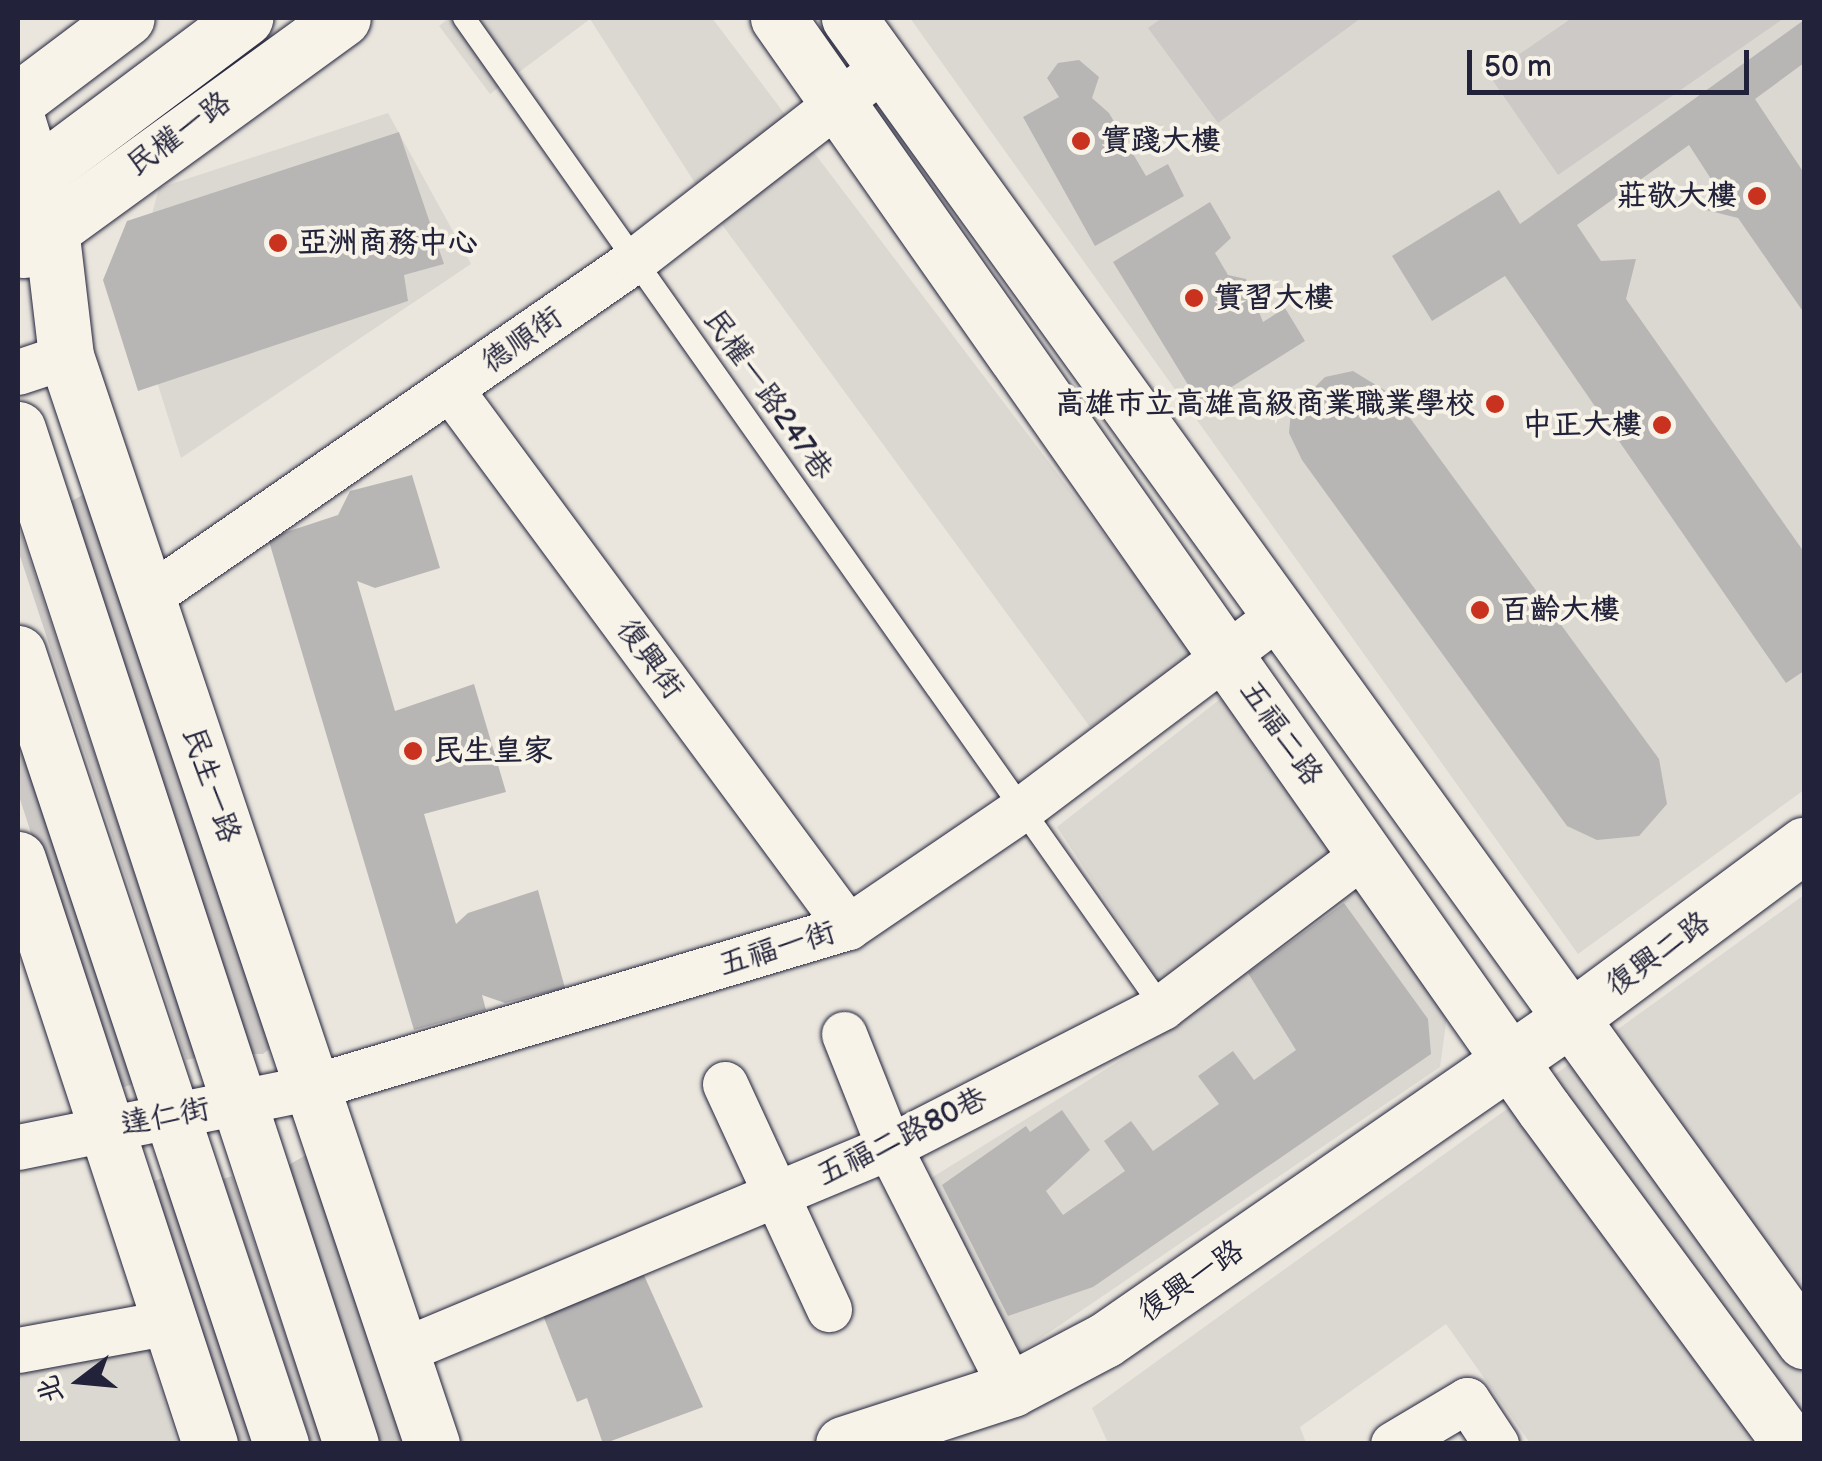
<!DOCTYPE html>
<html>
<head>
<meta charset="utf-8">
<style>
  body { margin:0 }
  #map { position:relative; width:1822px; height:1461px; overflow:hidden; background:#eae6de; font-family:"Balsamiq Sans","LXGW WenKai TC",sans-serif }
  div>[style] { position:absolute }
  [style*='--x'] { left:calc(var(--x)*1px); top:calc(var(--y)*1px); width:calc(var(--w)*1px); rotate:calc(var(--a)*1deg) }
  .built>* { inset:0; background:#dbd8d2 }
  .green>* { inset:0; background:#cdc9c6 }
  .building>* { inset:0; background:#b8b6b5 }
  .roads { filter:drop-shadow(0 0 2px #22223b) drop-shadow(0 0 2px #22223b) }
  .service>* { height:22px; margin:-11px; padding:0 11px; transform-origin:11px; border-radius:11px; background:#f7f3e8 }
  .minor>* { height:45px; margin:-22.5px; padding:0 22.5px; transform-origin:22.5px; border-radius:22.5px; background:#f7f3e8 }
  .tertiary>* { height:55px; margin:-27.5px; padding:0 27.5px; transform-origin:27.5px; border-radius:27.5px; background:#f7f3e8 }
  .secondary>* { height:55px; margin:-27.5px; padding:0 27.5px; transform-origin:27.5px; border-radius:27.5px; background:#f7f3e8 }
  .dots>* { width:28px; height:28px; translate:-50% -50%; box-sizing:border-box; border:5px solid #f7f3e8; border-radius:50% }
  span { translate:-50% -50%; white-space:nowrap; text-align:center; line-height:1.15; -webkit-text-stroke:8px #f7f3e8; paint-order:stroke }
  .street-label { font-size:30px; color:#22223b }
  .poi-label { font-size:30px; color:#22223b; font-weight:700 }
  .left { translate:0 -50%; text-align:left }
  .right { translate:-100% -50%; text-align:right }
  .frame { position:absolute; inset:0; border:20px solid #22223b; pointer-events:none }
  .north { position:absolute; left:30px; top:1331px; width:100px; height:100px; -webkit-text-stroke:8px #f7f3e8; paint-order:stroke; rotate:254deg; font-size:28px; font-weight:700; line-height:40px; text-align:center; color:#22223b }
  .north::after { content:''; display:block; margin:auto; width:35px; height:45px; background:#22223b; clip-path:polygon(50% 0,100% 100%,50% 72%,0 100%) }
  .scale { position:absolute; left:1467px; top:50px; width:282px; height:45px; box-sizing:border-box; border:5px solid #22223b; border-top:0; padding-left:12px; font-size:30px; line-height:35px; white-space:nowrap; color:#22223b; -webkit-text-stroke:8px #f7f3e8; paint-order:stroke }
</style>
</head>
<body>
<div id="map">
  <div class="built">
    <div style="clip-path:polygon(449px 18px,712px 18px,1196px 656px,1090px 727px,718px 219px,590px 19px,490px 94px,439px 26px)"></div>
    <div style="clip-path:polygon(910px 18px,1804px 18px,1804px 790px,1578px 954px)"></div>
    <div style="clip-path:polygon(388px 113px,471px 264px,181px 458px,130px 296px,159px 188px)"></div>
    <div style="clip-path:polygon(1224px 696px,1448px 1009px,1440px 1067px,1013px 1357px,928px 1180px,1185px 1020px,1057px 827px)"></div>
    <div style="clip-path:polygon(1804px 895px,1804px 1443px,1530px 1443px,1446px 1324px,1300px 1427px,1306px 1443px,1108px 1443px,1092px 1408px)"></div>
    <div style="clip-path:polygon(148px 1347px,177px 1443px,18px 1444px,18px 1370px)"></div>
  </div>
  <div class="green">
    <div style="clip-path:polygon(1162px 18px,1361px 18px,1218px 123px,1148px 28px)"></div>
    <div style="clip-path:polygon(1572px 18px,1782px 18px,1783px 19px,1558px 175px,1489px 75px)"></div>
    <div style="clip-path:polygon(86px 493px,274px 1045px,263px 1054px,252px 1054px,68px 503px)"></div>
    <div style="clip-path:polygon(18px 524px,196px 1058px,186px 1060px,18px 550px)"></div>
    <div style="clip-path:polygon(18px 695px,133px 1084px,124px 1087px,112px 1083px,18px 793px)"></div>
    <div style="clip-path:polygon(306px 1155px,419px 1443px,376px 1443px,285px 1167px)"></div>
    <div style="clip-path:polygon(232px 1176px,322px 1443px,311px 1443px,223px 1179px)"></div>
    <div style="clip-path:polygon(167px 1177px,267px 1443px,229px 1443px,149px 1196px,153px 1181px)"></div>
  </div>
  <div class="building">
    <div style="clip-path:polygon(1804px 20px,1804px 63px,1755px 99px,1804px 173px,1804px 313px,1738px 218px,1706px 210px,1713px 182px,1689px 145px,1577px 225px,1601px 261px,1636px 259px,1626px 299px,1804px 552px,1804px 671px,1786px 683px,1505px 276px,1432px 321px,1392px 256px,1499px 190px,1520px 224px)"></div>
    <div style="clip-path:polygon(1079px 60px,1099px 77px,1092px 98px,1109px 113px,1146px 176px,1168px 164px,1184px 196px,1095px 246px,1023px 117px,1059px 97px,1047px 78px,1058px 63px)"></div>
    <div style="clip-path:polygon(399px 132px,444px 264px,404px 275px,408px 301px,138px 391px,103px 280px,127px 221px)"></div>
    <div style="clip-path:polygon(1210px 202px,1231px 238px,1215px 253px,1228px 275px,1246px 279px,1263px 322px,1285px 308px,1305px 341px,1201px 406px,1113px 262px)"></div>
    <div style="clip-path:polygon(1353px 371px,1394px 396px,1659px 759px,1667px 804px,1639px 836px,1597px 840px,1567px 826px,1302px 460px,1289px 433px,1291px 411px,1325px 377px)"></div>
    <div style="clip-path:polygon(412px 475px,440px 568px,375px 588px,357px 581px,395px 711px,474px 684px,506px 792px,424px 814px,456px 924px,468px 913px,538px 890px,565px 988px,505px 1003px,482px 995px,486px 1010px,414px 1030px,268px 538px,338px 515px,350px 491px)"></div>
    <div style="clip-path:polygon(1344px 903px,1428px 1019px,1431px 1054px,1093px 1287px,1008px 1316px,942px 1185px,1026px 1126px,1030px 1132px,1062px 1110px,1090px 1150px,1046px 1191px,1063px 1215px,1125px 1171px,1104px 1141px,1131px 1121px,1153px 1151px,1219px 1104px,1198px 1076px,1233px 1051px,1254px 1080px,1296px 1050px,1248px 973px)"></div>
    <div style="clip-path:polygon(639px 1264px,703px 1407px,603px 1444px,587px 1398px,577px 1402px,537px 1300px)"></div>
  </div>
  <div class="roads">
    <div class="service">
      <div style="--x:464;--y:18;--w:1211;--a:54.79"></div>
    </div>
    <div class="minor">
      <div style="--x:18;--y:372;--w:51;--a:-18.4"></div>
      <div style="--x:451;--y:390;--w:668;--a:53.52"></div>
      <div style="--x:148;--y:597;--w:592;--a:-34.68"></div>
      <div style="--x:635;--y:260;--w:315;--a:-37.8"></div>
      <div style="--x:844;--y:1034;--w:122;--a:68.3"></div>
      <div style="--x:889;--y:1147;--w:271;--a:63.1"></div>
      <div style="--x:725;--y:1084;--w:248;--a:65.2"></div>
      <div style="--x:18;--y:1147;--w:300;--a:-11.5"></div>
      <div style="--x:312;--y:1087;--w:559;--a:-16.62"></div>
      <div style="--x:848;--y:927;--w:212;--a:-34.2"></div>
      <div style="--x:1023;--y:808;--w:319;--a:-37"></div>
      <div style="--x:18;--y:1350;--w:155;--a:-10.4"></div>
      <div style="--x:401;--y:1351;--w:529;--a:-22.69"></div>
      <div style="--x:889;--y:1147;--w:307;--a:-27.1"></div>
      <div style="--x:1162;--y:1007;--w:255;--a:-37.2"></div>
      <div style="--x:1393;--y:1444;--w:86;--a:-30.7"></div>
      <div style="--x:1467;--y:1400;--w:53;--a:56.6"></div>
    </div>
    <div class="tertiary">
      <div style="--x:778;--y:18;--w:1333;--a:54.93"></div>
      <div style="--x:1544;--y:1109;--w:416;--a:53.6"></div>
      <div style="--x:849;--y:18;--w:1632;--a:54.18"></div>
      <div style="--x:18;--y:122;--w:111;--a:72.7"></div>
      <div style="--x:51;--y:228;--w:129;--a:83.3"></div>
      <div style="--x:66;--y:356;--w:1148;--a:71.41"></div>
      <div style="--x:24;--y:250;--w:394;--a:-36"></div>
      <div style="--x:18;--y:859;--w:616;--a:71.83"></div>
      <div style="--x:843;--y:1444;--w:178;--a:-18"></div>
      <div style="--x:1012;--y:1389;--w:105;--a:-27.8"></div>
      <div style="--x:1105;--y:1340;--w:563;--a:-34.65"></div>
      <div style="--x:1568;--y:1020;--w:294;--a:-36.6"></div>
    </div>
    <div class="secondary">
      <div style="--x:18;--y:100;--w:136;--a:-37"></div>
      <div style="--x:18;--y:188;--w:284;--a:-36.8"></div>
      <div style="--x:18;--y:429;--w:1068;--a:71.84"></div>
      <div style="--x:18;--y:653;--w:834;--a:71.61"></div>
    </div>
  </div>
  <div class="dots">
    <div style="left:1081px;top:141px;background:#c8321e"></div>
    <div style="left:1757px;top:196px;background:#c8321e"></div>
    <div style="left:278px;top:243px;background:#c8321e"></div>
    <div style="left:1194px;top:298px;background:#c8321e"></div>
    <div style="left:1495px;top:404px;background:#c8321e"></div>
    <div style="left:1662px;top:425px;background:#c8321e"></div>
    <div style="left:1480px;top:610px;background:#c8321e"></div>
    <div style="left:413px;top:751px;background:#c8321e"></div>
  </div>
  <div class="street-label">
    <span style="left:179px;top:134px;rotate:-36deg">民權一路</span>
    <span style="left:522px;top:340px;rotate:-35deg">德順街</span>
    <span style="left:768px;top:395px;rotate:55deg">民權一路247巷</span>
    <span style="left:650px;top:659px;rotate:54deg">復興街</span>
    <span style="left:1281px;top:733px;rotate:55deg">五福二路</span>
    <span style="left:211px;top:785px;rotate:71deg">民生一路</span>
    <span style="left:777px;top:949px;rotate:-17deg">五福一街</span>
    <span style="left:1658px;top:954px;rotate:-36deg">復興二路</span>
    <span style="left:165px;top:1117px;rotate:-11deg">達仁街</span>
    <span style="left:902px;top:1137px;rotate:-26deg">五福二路80巷</span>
    <span style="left:1191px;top:1281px;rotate:-34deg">復興一路</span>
  </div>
  <div class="poi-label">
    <span class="left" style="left:1101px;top:141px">實踐大樓</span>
    <span class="right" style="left:1737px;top:196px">莊敬大樓</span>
    <span class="left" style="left:298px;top:243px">亞洲商務中心</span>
    <span class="left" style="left:1214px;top:298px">實習大樓</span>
    <span class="right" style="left:1475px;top:404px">高雄市立高雄高級商業職業學校</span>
    <span class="right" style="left:1642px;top:425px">中正大樓</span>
    <span class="left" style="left:1500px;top:610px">百齡大樓</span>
    <span class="left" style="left:433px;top:751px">民生皇家</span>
  </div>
  <div class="frame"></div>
  <div class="north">北</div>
  <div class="scale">50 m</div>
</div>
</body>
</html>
